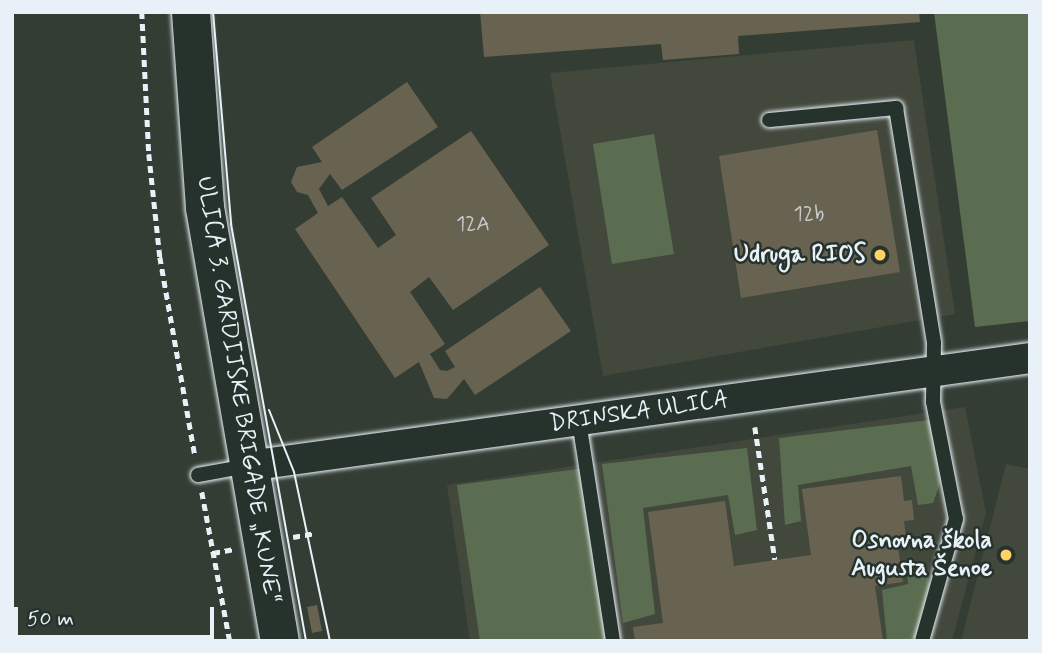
<!DOCTYPE html>
<html>
<head>
<meta charset="utf-8">
<style>
  body { margin:0 }
  #map { position:relative; width:1042px; height:653px; overflow:hidden; background:#333d34; font-family:Mynerve,sans-serif }
  div>[style] { position:absolute }
  [style*='--x'] { left:calc(var(--x)*1px); top:calc(var(--y)*1px); width:calc(var(--w)*1px); rotate:calc(var(--a)*1deg) }
  .built>* { inset:0; background:#43483d }
  .green>* { inset:0; background:#5b6d50 }
  .building>* { inset:0; background:#686351 }
  .path>* { height:4.5px; margin-top:-2.25px; transform-origin:0; background:repeating-linear-gradient(90deg,#e8f1f8 0 7px,transparent 0 12px) }
  .roads { filter:drop-shadow(0 0 2px #e8f1f8) drop-shadow(0 0 2px #e8f1f8) }
  .lane>* { height:14px; margin:-7px; padding:0 7px; transform-origin:7px; border-radius:7px; background:#26332d }
  .street>* { height:30px; margin:-15px; padding:0 15px; transform-origin:15px; border-radius:15px; background:#26332d }
  .secondary>* { height:38px; margin:-19px; padding:0 19px; transform-origin:19px; border-radius:19px; background:#26332d }
  .tram>* { height:2px; margin:-1px; padding:0 1px; transform-origin:1px; border-radius:1px; background:#e8f1f8 }
  .dots>* { width:19px; height:19px; translate:-50% -50%; box-sizing:border-box; border:4px solid #26332d; border-radius:50% }
  span { translate:-50% -50%; white-space:nowrap; text-align:center; line-height:1.15; -webkit-text-stroke:5px #26332d; paint-order:stroke }
  .number-label { font-size:21px; color:#c8cece }
  .number-label span { -webkit-text-stroke-width:0 }
  .poi-label { font-size:24px; color:#e8f1f8; font-weight:700 }
  .right { translate:-100% -50%; text-align:right }
  .street-label { font-size:24px; color:#e8f1f8 }
  .frame { position:absolute; inset:0; border:14px solid #e8f1f8; pointer-events:none }
  .scale { position:absolute; left:14px; top:607px; width:200px; height:32px; box-sizing:border-box; border:4px solid #e8f1f8; border-top:0; padding-left:9px; font-size:21px; line-height:24px; white-space:nowrap; color:#e8f1f8; -webkit-text-stroke:5px #26332d; paint-order:stroke }
</style>
</head>
<body>
<div id="map">
  <div class="built">
    <div style="clip-path:polygon(914px 40px,955px 314px,603px 376px,550px 73px)"></div>
    <div style="clip-path:polygon(965px 407px,986px 513px,952px 641px,470px 641px,447px 485px)"></div>
    <div style="clip-path:polygon(1006px 464px,1030px 469px,1030px 641px,961px 641px)"></div>
  </div>
  <div class="green">
    <div style="clip-path:polygon(934px 12px,1030px 12px,1030px 321px,975px 327px)"></div>
    <div style="clip-path:polygon(654px 134px,674px 254px,612px 264px,593px 144px)"></div>
    <div style="clip-path:polygon(938px 419px,943px 475px,933px 503px,918px 505px,911px 466px,798px 485px,801px 521px,785px 525px,779px 438px)"></div>
    <div style="clip-path:polygon(747px 448px,757px 530px,735px 535px,728px 495px,643px 508px,655px 614px,623px 623px,602px 464px)"></div>
    <div style="clip-path:polygon(585px 468px,607px 641px,480px 641px,457px 485px)"></div>
    <div style="clip-path:polygon(926px 567px,930px 586px,916px 641px,887px 641px,882px 590px,908px 584px,907px 569px)"></div>
  </div>
  <div class="building">
    <div style="clip-path:polygon(480px 12px,919px 12px,920px 22px,738px 36px,739px 54px,663px 60px,661px 44px,484px 57px)"></div>
    <div style="clip-path:polygon(407px 82px,438px 127px,342px 190px,330px 174px,319px 189px,328px 206px,342px 197px,378px 248px,396px 235px,371px 198px,471px 131px,549px 245px,453px 310px,429px 277px,410px 292px,445px 344px,430px 354px,440px 370px,447px 371px,455px 367px,445px 351px,540px 287px,571px 331px,475px 395px,464px 379px,447px 399px,434px 398px,419px 362px,395px 378px,295px 229px,318px 213px,308px 195px,297px 192px,291px 182px,297px 167px,322px 162px,312px 147px)"></div>
    <div style="clip-path:polygon(877px 130px,900px 272px,741px 298px,719px 156px)"></div>
    <div style="clip-path:polygon(901px 476px,904px 501px,912px 500px,914px 520px,904px 521px,907px 546px,898px 547px,903px 582px,875px 586px,883px 641px,635px 641px,633px 627px,663px 623px,648px 512px,725px 501px,734px 566px,811px 555px,802px 489px)"></div>
    <div style="clip-path:polygon(317px 605px,322px 631px,312px 633px,307px 607px)"></div>
  </div>
  <div class="path">
    <div style="--x:142;--y:12;--w:142;--a:87.2"></div>
    <div style="--x:149;--y:154;--w:104;--a:83.9"></div>
    <div style="--x:160;--y:257;--w:202;--a:80"></div>
    <div style="--x:755;--y:427;--w:134;--a:81.4"></div>
    <div style="--x:202;--y:492;--w:152;--a:79.4"></div>
    <div style="--x:293;--y:537;--w:23;--a:-10"></div>
    <div style="--x:213;--y:553;--w:20;--a:-11"></div>
  </div>
  <div class="roads">
    <div class="lane">
      <div style="--x:769;--y:120;--w:128;--a:-5.4"></div>
      <div style="--x:896;--y:108;--w:238;--a:80.8"></div>
      <div style="--x:934;--y:343;--w:59;--a:91"></div>
      <div style="--x:933;--y:402;--w:119;--a:78.9"></div>
      <div style="--x:956;--y:519;--w:127;--a:105.6"></div>
      <div style="--x:579;--y:421;--w:223;--a:81.2"></div>
      <div style="--x:198;--y:475;--w:51;--a:-10.2"></div>
    </div>
    <div class="street">
      <div style="--x:248;--y:466;--w:789;--a:-7.86"></div>
    </div>
    <div class="secondary">
      <div style="--x:191;--y:12;--w:196;--a:85.9"></div>
      <div style="--x:205;--y:208;--w:439;--a:80.2"></div>
    </div>
  </div>
  <div class="tram">
    <div style="--x:213;--y:12;--w:213;--a:85.1"></div>
    <div style="--x:231;--y:224;--w:424;--a:79.8"></div>
    <div style="--x:269;--y:410;--w:67;--a:68"></div>
    <div style="--x:294;--y:472;--w:173;--a:78"></div>
  </div>
  <div class="dots">
    <div style="left:880px;top:255px;background:#ffd166"></div>
    <div style="left:1006px;top:555px;background:#ffd166"></div>
  </div>
  <div class="number-label">
    <span style="left:809px;top:214px">12b</span>
    <span style="left:473px;top:224px">12A</span>
  </div>
  <div class="poi-label">
    <span class="right" style="left:866px;top:255px">Udruga RIOS</span>
    <span class="right" style="left:992px;top:555px">Osnovna škola<br>Augusta Šenoe</span>
  </div>
  <div class="street-label">
    <span style="left:238px;top:390px;rotate:81deg">ULICA 3. GARDIJSKE BRIGADE „KUNE“</span>
    <span style="left:639px;top:412px;rotate:-8deg">DRINSKA ULICA</span>
  </div>
  <div class="frame"></div>
  <div class="scale">50 m</div>
</div>
</body>
</html>
